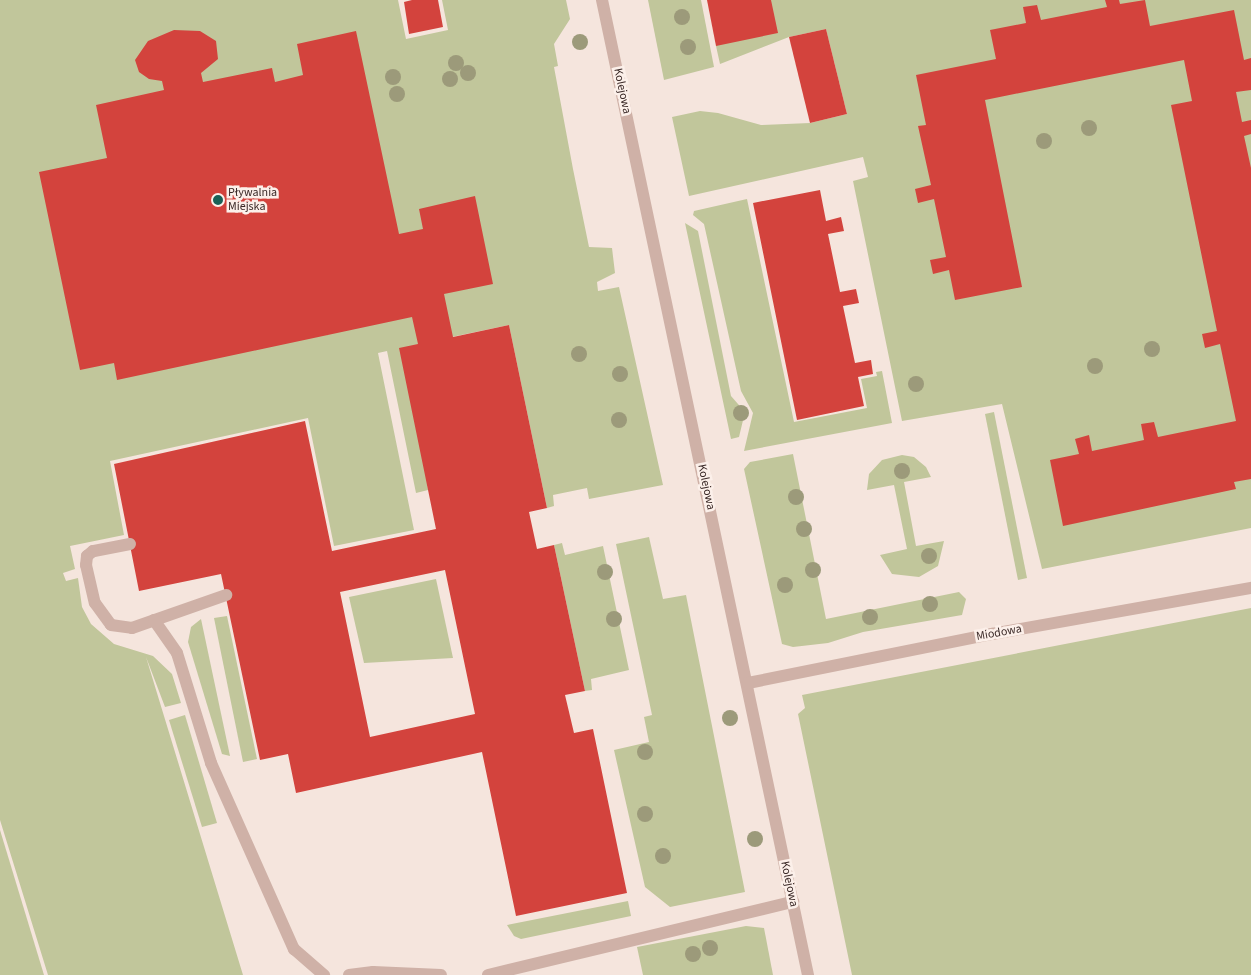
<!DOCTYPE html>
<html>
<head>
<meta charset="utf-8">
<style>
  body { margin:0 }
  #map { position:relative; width:1251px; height:975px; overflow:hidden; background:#f5e5dd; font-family:"Source Sans 3",sans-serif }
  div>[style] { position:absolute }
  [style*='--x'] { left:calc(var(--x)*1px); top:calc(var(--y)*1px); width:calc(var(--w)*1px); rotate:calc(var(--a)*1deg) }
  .green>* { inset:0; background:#c1c69b }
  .building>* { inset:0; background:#d3433d }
  .service>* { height:12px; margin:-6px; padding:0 6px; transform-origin:6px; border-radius:6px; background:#cfb1a7 }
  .minor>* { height:12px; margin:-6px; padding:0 6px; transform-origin:6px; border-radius:6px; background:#cfb1a7 }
  .trees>* { width:16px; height:16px; margin:-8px; border-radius:50%; background:#9c9a7a }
  .dots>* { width:14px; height:14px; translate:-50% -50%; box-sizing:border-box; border:2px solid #fcf0ea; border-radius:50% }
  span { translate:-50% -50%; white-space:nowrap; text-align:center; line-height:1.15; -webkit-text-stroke:5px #fcf0ea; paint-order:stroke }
  .street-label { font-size:12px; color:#3b2a28 }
  .poi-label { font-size:12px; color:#3b2a28 }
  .left { translate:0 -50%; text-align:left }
</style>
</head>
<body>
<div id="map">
  <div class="green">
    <div style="clip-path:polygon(0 0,398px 0,406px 39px,448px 30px,442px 0,566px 0,570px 19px,554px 44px,558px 66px,554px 67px,573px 169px,589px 247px,612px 248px,615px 273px,597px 282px,598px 291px,619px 287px,663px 485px,589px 499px,587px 488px,553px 495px,554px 506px,547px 508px,509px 325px,418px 344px,428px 490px,416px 493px,387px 351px,378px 353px,414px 530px,334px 546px,308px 418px,110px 461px,124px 535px,70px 546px,75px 569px,63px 573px,66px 581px,78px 578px,82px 607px,91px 624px,114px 644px,153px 656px,172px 674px,181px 703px,165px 707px,146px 657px,243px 975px,48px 975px,0 820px)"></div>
    <div style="clip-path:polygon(648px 0,701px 0,714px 67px,664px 80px)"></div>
    <div style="clip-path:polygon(771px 0,1251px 0,1251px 528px,1042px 569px,1002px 404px,902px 421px,853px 181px,868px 177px,863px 157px,689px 196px,672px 117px,700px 111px,718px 113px,761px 125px,810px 123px,847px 114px,826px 29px,789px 37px,720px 64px,716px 46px)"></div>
    <div style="clip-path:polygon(747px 199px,794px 422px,867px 408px,861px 379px,877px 376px,876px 372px,882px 371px,892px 423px,744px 451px,753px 413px,741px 391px,704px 224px,693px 215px,694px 211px)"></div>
    <div style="clip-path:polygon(685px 223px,698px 231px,731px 396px,745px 412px,739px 437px,731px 439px)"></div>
    <div style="clip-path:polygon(994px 412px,1027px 578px,1018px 580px,985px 414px)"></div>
    <div style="clip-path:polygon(793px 454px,826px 619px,959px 592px,966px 599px,962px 615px,863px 632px,828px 643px,793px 647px,782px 644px,744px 469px,750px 462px)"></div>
    <div style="clip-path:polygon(902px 455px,914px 457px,926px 467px,931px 477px,904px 482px,916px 546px,944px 541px,938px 566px,919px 577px,892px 574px,880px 555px,907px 549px,894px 485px,867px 490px,869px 474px,882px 460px)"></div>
    <div style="clip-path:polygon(649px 537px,663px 599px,686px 595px,745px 892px,670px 907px,645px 887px,614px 750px,649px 742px,644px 717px,652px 715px,616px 544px)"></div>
    <div style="clip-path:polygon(562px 543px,565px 555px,603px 546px,629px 670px,591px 679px,592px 690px,585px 691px,554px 545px)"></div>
    <div style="clip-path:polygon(436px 579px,453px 658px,364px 663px,349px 597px)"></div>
    <div style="clip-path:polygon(1251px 608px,1251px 975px,852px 975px,798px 714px,805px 708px,802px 695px)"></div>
    <div style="clip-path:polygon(227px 616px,257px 759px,243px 762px,214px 618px)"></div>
    <div style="clip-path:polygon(201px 619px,230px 756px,222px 754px,188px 642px,191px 627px)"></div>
    <div style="clip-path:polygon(185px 715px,217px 823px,202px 827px,169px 720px)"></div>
    <div style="clip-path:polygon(0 830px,44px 975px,0 975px)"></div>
    <div style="clip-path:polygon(628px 901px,631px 916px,521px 939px,514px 936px,507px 925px)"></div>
    <div style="clip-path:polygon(746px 926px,764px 928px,773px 975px,643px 975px,637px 947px)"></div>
  </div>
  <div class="building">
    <div style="clip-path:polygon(412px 0,438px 0,443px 27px,409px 34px,404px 2px)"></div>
    <div style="clip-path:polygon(707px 0,771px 0,778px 33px,716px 46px)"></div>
    <div style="clip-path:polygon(1105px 0,1119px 0,1120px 4px,1145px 0,1150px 26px,1234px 10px,1244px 60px,1251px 58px,1251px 90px,1236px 92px,1242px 122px,1251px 120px,1251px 134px,1244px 136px,1251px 168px,1251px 479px,1234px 482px,1236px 489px,1063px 526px,1050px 460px,1079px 454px,1075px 439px,1089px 435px,1092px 451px,1144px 440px,1141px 424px,1154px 422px,1158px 437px,1236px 421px,1220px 344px,1205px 348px,1202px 334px,1217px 331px,1171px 105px,1192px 101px,1184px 60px,985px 100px,1022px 287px,955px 300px,949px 270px,933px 274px,930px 260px,946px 257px,934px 199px,918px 203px,915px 189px,931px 185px,918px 126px,926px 125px,916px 75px,996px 59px,990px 30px,1026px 23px,1023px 7px,1037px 5px,1041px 20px,1107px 7px)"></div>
    <div style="clip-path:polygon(826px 29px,847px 114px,810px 123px,789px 37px)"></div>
    <div style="clip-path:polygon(evenodd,174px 30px,200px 31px,216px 41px,218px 59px,201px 73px,203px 82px,272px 68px,275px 82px,303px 75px,297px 44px,356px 31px,399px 234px,423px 229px,419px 209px,475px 196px,493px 284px,444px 294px,453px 337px,509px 325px,547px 508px,529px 512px,537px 549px,554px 545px,585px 691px,565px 695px,574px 733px,593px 729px,627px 893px,516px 916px,482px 752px,296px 793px,288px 754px,260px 760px,221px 574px,139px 591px,114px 464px,305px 421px,332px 551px,436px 529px,399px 348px,418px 344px,412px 317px,117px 380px,114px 363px,80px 370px,39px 172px,107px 158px,96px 105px,164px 90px,162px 81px,149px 79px,139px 72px,135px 60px,148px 41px,174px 30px,445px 570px,475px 714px,370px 737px,340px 592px,445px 570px)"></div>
    <div style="clip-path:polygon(820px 190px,826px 221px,841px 217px,844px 231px,828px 234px,840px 292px,856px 289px,859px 303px,843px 306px,855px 363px,871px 360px,873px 374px,858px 377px,864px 406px,797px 420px,753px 203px)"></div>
  </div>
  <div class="service">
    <div style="--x:130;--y:544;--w:38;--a:169"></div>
    <div style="--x:93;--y:551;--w:8;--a:140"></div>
    <div style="--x:87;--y:556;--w:9;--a:96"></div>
    <div style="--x:86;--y:565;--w:39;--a:77"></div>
    <div style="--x:95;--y:603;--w:27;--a:54"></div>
    <div style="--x:111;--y:625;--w:21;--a:8"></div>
    <div style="--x:132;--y:628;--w:100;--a:-19.3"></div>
    <div style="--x:154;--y:620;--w:40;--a:55.1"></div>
    <div style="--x:177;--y:653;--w:115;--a:72.8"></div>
    <div style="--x:211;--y:763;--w:204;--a:66"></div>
    <div style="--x:294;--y:949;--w:40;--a:41"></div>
    <div style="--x:349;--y:975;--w:24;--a:-7"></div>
    <div style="--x:373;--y:972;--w:68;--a:2.5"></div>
    <div style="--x:488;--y:975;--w:314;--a:-13.5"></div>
  </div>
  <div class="minor">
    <div style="--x:602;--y:0;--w:997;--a:78.07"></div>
    <div style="--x:748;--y:683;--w:249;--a:-11.4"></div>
    <div style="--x:992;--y:634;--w:263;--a:-10.1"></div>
  </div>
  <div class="trees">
    <div style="left:682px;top:17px"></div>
    <div style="left:580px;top:42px"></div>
    <div style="left:688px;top:47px"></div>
    <div style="left:456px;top:63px"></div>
    <div style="left:468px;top:73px"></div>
    <div style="left:393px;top:77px"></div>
    <div style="left:450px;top:79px"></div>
    <div style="left:397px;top:94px"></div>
    <div style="left:1089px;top:128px"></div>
    <div style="left:1044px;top:141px"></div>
    <div style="left:1152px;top:349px"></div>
    <div style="left:579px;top:354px"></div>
    <div style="left:1095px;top:366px"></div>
    <div style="left:620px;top:374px"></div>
    <div style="left:916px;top:384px"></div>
    <div style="left:741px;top:413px"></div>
    <div style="left:619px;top:420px"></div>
    <div style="left:902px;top:471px"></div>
    <div style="left:796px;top:497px"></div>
    <div style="left:804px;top:529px"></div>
    <div style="left:929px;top:556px"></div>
    <div style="left:813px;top:570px"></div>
    <div style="left:605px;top:572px"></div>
    <div style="left:785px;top:585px"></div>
    <div style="left:930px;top:604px"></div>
    <div style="left:870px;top:617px"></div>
    <div style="left:614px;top:619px"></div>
    <div style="left:730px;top:718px"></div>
    <div style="left:645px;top:752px"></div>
    <div style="left:645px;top:814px"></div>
    <div style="left:755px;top:839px"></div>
    <div style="left:663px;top:856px"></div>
    <div style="left:710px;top:948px"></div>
    <div style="left:693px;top:954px"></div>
  </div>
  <div class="dots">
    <div style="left:218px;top:200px;background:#196157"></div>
  </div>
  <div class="street-label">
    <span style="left:622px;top:91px;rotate:78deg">Kolejowa</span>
    <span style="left:706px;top:487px;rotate:78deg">Kolejowa</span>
    <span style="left:999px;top:633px;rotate:-10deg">Miodowa</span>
    <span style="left:789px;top:884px;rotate:78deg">Kolejowa</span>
  </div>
  <div class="poi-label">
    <span class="left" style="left:228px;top:200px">Pływalnia<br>Miejska</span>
  </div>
</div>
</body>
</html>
